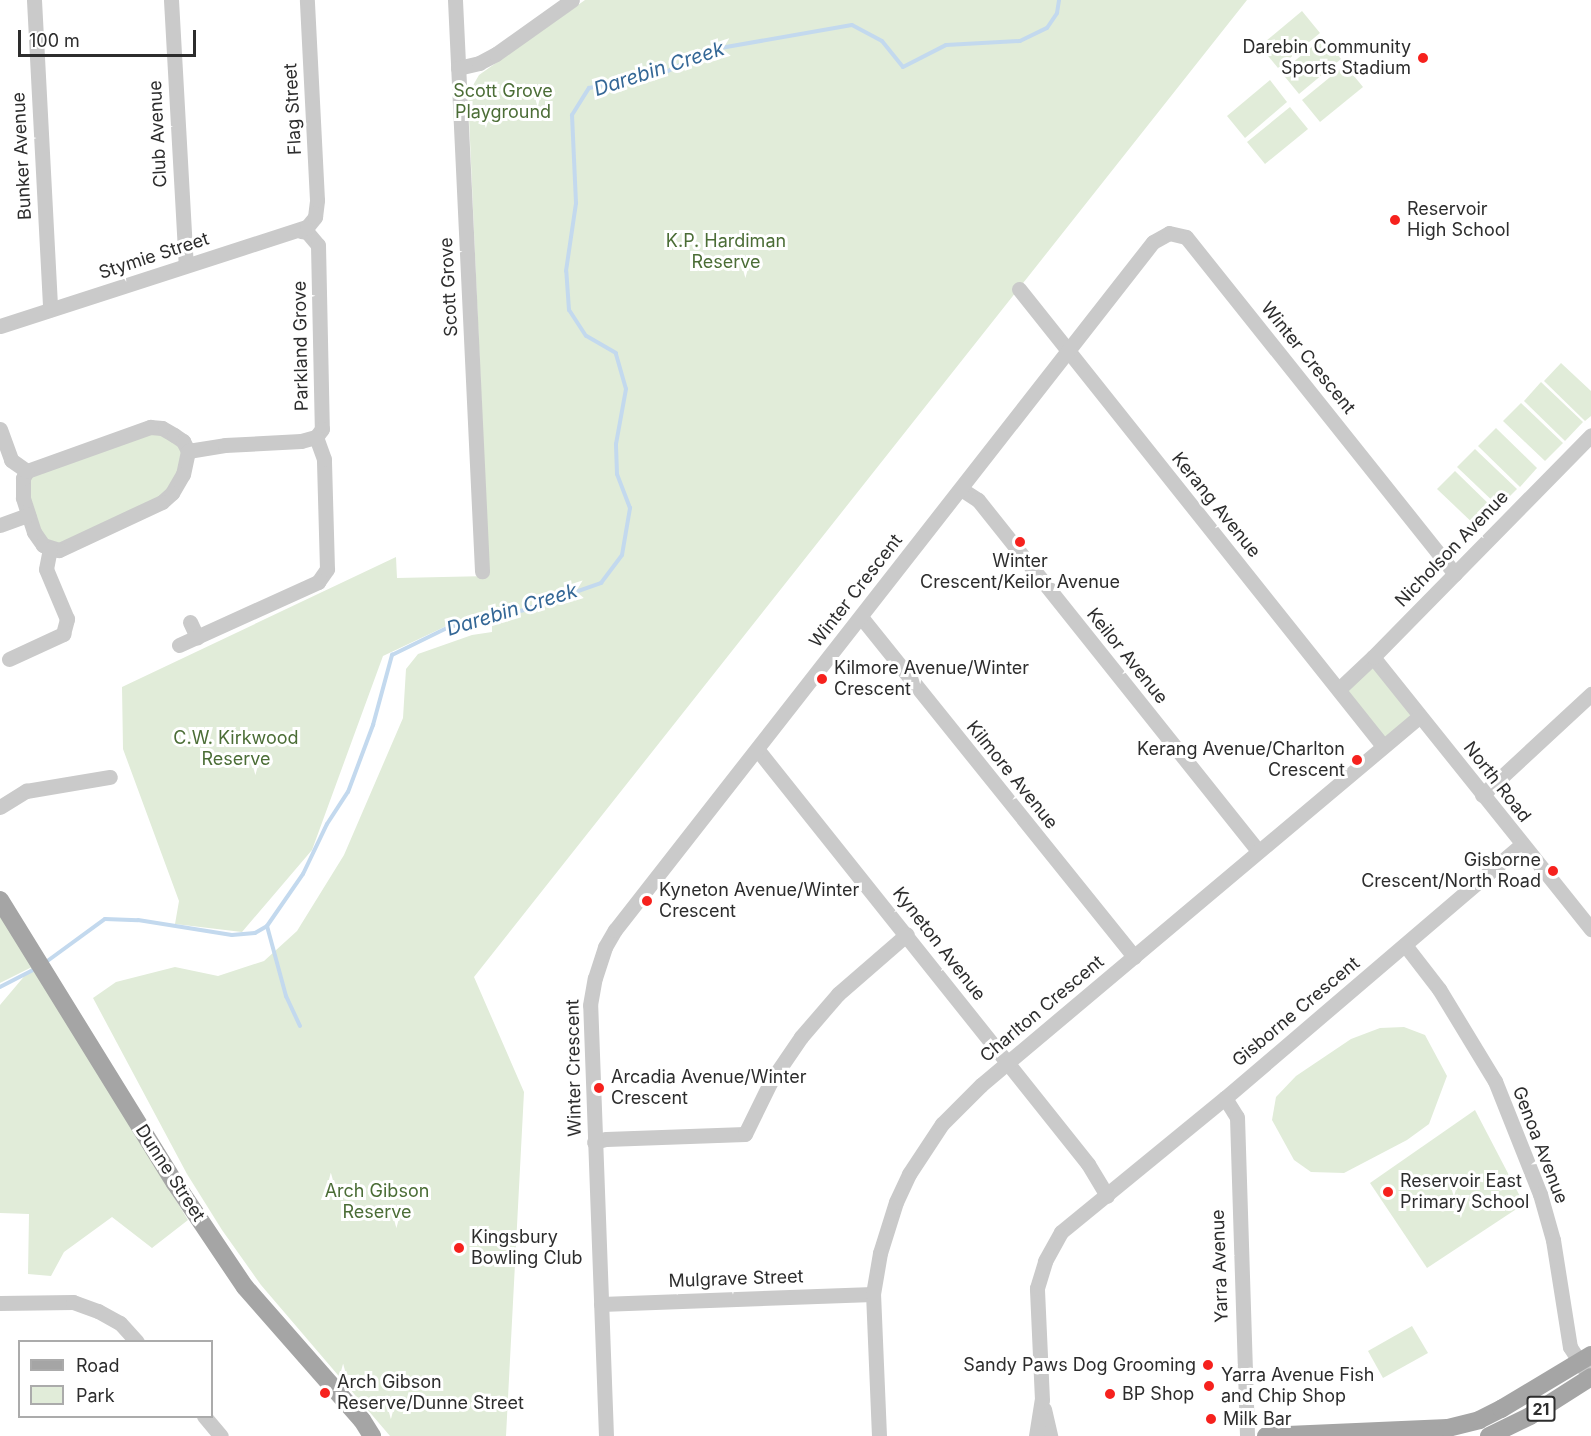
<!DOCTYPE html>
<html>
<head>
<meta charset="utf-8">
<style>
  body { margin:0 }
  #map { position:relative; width:1591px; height:1436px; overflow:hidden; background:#fff; font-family:Inter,sans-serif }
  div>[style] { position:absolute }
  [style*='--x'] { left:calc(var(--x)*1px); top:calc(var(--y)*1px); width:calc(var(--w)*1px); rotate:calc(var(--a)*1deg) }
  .green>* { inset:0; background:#e1ecd9 }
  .stream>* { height:4px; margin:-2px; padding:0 2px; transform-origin:2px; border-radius:2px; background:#c3d9ee }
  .minor>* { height:15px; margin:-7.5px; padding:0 7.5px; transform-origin:7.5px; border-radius:7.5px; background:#cacaca }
  .major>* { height:18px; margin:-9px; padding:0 9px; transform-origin:9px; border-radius:9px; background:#a5a5a5 }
  .dots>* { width:16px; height:16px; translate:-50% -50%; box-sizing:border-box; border:3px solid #fff; border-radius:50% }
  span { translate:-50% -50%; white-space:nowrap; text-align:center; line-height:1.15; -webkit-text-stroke:6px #fff; paint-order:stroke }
  .shield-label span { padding:2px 4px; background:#fff; border:2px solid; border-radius:4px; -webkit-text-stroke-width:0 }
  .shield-label { font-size:16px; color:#2d2d2d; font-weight:700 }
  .poi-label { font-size:18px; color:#2d2d2d }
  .right { translate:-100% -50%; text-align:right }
  .left { translate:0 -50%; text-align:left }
  .park-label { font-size:18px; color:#4b6d36 }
  .street-label { font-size:18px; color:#2d2d2d }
  .water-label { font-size:20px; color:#346796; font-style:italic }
  .legend { position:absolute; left:18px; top:1340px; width:195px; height:78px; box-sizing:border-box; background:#fff; border:2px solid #ababab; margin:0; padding:8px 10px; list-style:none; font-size:18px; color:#2d2d2d }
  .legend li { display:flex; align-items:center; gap:12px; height:30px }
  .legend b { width:30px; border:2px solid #ababab }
  .scale { position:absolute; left:18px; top:30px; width:178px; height:27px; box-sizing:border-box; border:3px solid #2d2d2d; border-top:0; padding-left:8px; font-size:18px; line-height:21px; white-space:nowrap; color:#2d2d2d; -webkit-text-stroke:4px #fff; paint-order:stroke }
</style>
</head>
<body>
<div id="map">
  <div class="green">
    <div style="clip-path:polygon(585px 0,1247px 0,474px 977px,524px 1092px,506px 1436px,390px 1436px,261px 1285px,222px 1230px,187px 1174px,93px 998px,116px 982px,175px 967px,218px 976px,264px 961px,297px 931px,344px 855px,403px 718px,406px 669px,418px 654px,472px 635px,492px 632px,492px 614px,457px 621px,383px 656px,312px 850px,242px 932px,175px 924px,179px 901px,123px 749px,122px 687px,396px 557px,397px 578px,489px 576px,468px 94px,479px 75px)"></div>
    <div style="clip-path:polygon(1302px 11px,1320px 33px,1278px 68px,1260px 46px)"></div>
    <div style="clip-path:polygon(1324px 37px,1341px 59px,1299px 94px,1281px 72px)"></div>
    <div style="clip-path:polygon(1345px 65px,1363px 87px,1320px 122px,1302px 100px)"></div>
    <div style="clip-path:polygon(1270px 80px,1287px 102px,1245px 138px,1227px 116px)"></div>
    <div style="clip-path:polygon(1290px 107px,1308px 129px,1265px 164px,1247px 142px)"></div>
    <div style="clip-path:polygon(1561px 363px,1591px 391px,1591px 416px,1585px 421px,1544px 381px)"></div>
    <div style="clip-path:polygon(1541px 382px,1583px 422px,1565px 441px,1524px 401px)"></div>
    <div style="clip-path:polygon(1521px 403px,1563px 443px,1545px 461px,1503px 421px)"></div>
    <div style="clip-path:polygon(1496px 428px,1537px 468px,1520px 487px,1478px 446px)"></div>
    <div style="clip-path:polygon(150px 432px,170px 436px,184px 451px,179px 471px,161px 500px,58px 546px,46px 543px,37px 529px,26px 480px,34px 471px)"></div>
    <div style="clip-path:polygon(1475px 449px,1517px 489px,1499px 507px,1457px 467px)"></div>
    <div style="clip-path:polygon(1455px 471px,1496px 511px,1479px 529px,1437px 489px)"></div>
    <div style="clip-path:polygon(1373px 657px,1420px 716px,1383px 746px,1339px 689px)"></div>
    <div style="clip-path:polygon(0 914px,188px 1220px,152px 1248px,112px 1217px,64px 1252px,51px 1276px,28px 1274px,29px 1214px,0 1213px,0 1005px,32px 967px,0 983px)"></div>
    <div style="clip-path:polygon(1404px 1027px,1425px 1035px,1447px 1076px,1429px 1124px,1407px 1140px,1344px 1173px,1311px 1172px,1294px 1160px,1272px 1120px,1276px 1097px,1296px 1076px,1351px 1039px,1380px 1028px)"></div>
    <div style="clip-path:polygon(1475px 1110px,1524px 1204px,1427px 1268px,1370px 1183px)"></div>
    <div style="clip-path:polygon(1412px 1326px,1428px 1353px,1383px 1378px,1368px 1351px)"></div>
  </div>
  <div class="stream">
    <div style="--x:267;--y:926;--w:73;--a:74.8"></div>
    <div style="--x:286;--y:996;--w:33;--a:65"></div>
    <div style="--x:46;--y:962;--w:73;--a:-36.1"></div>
    <div style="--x:105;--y:919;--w:33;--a:2"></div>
    <div style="--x:138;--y:920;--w:95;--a:9.1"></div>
    <div style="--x:232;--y:935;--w:23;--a:-5"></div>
    <div style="--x:255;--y:933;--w:14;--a:-30"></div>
    <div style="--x:267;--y:926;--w:63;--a:-55.3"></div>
    <div style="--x:303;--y:874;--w:55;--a:-64.4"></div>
    <div style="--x:327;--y:824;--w:38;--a:-57"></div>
    <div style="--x:348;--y:792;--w:72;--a:-69.5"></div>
    <div style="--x:373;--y:725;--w:73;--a:-74.8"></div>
    <div style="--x:392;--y:655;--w:64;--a:-26.2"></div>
    <div style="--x:449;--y:627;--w:77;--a:-12.8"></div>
    <div style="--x:524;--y:610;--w:82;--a:-19.3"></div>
    <div style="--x:601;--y:583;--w:35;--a:-53"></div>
    <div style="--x:622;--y:555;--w:48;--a:-80.3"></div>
    <div style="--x:630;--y:508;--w:36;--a:-111"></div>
    <div style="--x:617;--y:474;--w:30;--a:-92"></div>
    <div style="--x:616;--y:444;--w:56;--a:-79.7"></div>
    <div style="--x:626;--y:389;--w:37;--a:-106"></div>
    <div style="--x:616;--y:353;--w:34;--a:-150"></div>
    <div style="--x:586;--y:336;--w:31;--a:-123"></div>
    <div style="--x:569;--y:310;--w:39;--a:-94"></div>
    <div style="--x:566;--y:271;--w:69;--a:-81.6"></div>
    <div style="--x:576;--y:203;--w:88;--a:-92.6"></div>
    <div style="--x:572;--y:115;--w:32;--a:-58"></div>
    <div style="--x:589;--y:88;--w:79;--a:-11.7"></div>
    <div style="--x:666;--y:72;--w:48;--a:-27.1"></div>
    <div style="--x:709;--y:50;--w:145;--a:-9.9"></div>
    <div style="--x:852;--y:25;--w:34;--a:28"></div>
    <div style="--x:882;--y:41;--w:33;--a:51"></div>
    <div style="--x:903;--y:67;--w:48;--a:-27.1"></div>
    <div style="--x:946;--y:45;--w:74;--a:-3.1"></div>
    <div style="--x:1020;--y:41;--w:30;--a:-26"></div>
    <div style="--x:1047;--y:28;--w:18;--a:-56"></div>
    <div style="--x:1057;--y:13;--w:13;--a:-81"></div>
    <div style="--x:0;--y:987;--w:42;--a:-27.2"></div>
  </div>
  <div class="minor">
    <div style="--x:34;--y:0;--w:310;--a:87"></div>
    <div style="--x:171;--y:0;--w:266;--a:86.8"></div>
    <div style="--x:455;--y:0;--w:572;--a:87.29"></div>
    <div style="--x:458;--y:68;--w:22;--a:-13"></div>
    <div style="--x:479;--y:63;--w:19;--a:-28"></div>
    <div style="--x:496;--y:54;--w:93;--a:-35.4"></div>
    <div style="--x:301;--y:231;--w:6;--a:9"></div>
    <div style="--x:307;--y:232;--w:17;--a:50"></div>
    <div style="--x:318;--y:245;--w:184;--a:88.8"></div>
    <div style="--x:322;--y:429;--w:10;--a:127"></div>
    <div style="--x:1019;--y:289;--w:584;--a:51.46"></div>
    <div style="--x:0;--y:326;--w:323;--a:-17.9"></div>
    <div style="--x:307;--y:227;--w:13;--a:-51"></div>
    <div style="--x:315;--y:217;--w:17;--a:-83"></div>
    <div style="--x:317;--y:200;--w:200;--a:-92.9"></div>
    <div style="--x:150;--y:427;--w:12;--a:5"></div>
    <div style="--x:162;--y:428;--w:14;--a:30"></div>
    <div style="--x:174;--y:435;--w:11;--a:34"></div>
    <div style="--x:183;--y:441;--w:11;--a:63"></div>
    <div style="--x:188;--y:451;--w:24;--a:102"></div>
    <div style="--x:183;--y:474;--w:22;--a:120"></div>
    <div style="--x:172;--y:493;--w:13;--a:138"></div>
    <div style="--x:162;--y:502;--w:114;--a:155"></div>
    <div style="--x:59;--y:550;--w:17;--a:-163"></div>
    <div style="--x:43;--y:545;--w:16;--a:-125"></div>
    <div style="--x:34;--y:532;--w:36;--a:-108"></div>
    <div style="--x:23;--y:498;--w:20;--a:-90"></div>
    <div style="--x:23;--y:478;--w:8;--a:-60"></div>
    <div style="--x:27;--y:471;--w:131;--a:-19.7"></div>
    <div style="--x:0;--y:429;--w:33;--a:70"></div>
    <div style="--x:11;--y:460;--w:19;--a:35"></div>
    <div style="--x:188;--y:451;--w:37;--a:-9"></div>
    <div style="--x:225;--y:445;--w:76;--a:-3"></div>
    <div style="--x:301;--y:441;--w:16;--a:-15"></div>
    <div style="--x:961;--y:489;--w:20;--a:33"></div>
    <div style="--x:978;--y:500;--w:449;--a:51.4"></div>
    <div style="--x:0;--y:525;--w:30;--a:-20"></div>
    <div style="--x:861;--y:617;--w:436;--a:51.2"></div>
    <div style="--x:190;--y:622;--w:17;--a:65"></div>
    <div style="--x:179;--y:645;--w:153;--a:-24.4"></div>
    <div style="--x:318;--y:582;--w:16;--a:-55"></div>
    <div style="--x:327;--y:569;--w:110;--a:-91.6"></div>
    <div style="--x:324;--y:459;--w:23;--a:-110"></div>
    <div style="--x:1373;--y:657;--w:349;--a:51.3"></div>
    <div style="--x:9;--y:659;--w:60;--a:-24.8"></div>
    <div style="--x:63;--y:634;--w:16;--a:-75"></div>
    <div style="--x:67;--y:619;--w:54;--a:-112.8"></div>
    <div style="--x:46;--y:569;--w:20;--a:-79"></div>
    <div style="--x:1339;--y:689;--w:47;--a:-43.3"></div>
    <div style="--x:1373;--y:657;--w:311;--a:-45.5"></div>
    <div style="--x:757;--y:749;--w:531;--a:51.42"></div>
    <div style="--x:1088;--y:1164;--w:37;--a:59"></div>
    <div style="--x:1482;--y:795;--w:149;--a:-42.8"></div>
    <div style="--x:0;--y:807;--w:31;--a:-32"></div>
    <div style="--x:26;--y:791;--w:85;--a:-9.5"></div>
    <div style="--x:1405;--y:945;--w:56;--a:52.3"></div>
    <div style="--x:1439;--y:989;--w:108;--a:58.7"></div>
    <div style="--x:1495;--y:1081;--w:122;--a:68.3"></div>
    <div style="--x:1540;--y:1194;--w:48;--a:74.2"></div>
    <div style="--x:1553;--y:1240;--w:108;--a:81"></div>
    <div style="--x:1570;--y:1347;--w:37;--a:57"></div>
    <div style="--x:1225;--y:1098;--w:22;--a:58"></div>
    <div style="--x:1237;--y:1117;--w:319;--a:88.2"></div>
    <div style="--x:594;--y:1142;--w:12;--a:-14"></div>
    <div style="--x:606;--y:1139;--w:139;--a:-2.1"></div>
    <div style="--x:745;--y:1134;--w:59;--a:-63.9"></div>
    <div style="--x:771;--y:1081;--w:53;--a:-55.7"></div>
    <div style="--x:801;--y:1037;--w:57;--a:-49.3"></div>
    <div style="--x:838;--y:994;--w:91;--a:-41"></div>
    <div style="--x:0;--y:1303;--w:73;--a:-0.8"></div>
    <div style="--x:73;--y:1302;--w:27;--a:20"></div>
    <div style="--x:98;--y:1311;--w:25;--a:29"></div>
    <div style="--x:120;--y:1323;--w:25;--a:48"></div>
    <div style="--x:601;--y:1304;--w:272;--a:-2.1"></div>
    <div style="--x:1044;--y:1409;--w:28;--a:77"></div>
    <div style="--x:204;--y:1416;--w:26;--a:50"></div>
    <div style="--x:606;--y:1436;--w:431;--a:-92.1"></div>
    <div style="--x:590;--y:1005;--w:27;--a:-80"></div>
    <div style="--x:595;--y:978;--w:33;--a:-72"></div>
    <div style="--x:605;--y:947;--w:20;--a:-60"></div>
    <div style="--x:615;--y:930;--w:873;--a:-51.98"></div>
    <div style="--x:1153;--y:242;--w:18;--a:-29"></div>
    <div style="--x:1169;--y:233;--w:17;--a:13"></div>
    <div style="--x:1186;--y:237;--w:431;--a:51.4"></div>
    <div style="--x:879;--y:1436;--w:142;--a:-92.4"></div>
    <div style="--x:873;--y:1294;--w:42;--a:-80.3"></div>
    <div style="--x:880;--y:1253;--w:53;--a:-72.6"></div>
    <div style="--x:896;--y:1202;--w:31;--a:-65"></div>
    <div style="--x:909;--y:1174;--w:60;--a:-56.6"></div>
    <div style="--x:942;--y:1124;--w:55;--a:-45"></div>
    <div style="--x:981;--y:1085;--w:573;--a:-40.05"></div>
    <div style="--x:1036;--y:1436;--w:36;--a:-81"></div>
    <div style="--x:1042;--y:1400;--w:112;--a:-92.6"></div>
    <div style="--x:1037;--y:1288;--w:28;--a:-73"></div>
    <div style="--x:1045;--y:1261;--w:33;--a:-61"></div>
    <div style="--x:1061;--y:1232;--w:212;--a:-39.3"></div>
    <div style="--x:1225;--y:1098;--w:391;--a:-40.5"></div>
  </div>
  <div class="major">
    <div style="--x:0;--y:900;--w:333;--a:58.3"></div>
    <div style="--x:175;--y:1183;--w:125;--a:56.1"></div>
    <div style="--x:245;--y:1287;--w:177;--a:48.7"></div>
    <div style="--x:362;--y:1420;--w:19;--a:58"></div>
    <div style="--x:1266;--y:1436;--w:182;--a:-2.5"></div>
    <div style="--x:1448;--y:1428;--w:32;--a:-14"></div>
    <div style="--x:1479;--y:1420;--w:25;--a:-27"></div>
    <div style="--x:1501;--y:1409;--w:105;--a:-31"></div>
    <div style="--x:1489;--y:1436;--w:46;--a:-26"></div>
    <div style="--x:1530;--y:1416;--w:72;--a:-32.6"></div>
  </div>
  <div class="dots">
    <div style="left:1423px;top:58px;background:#f6211d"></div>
    <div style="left:1395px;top:220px;background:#f6211d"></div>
    <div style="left:1020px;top:542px;background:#f6211d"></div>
    <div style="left:822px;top:679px;background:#f6211d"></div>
    <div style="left:1357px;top:760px;background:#f6211d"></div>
    <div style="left:1553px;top:871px;background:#f6211d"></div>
    <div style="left:647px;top:901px;background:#f6211d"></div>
    <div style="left:599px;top:1088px;background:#f6211d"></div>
    <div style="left:1388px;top:1192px;background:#f6211d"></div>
    <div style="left:459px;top:1248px;background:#f6211d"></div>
    <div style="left:1208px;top:1365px;background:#f6211d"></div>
    <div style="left:1209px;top:1386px;background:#f6211d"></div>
    <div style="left:325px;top:1393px;background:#f6211d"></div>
    <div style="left:1110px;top:1394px;background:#f6211d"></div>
    <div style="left:1211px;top:1419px;background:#f6211d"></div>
  </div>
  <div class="shield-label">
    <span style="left:1541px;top:1409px">21</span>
  </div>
  <div class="poi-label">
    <span class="right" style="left:1411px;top:58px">Darebin Community<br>Sports Stadium</span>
    <span class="left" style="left:1407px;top:220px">Reservoir<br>High School</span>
    <span style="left:1020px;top:572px">Winter<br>Crescent/Keilor Avenue</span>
    <span class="left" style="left:834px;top:679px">Kilmore Avenue/Winter<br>Crescent</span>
    <span class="right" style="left:1345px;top:760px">Kerang Avenue/Charlton<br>Crescent</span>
    <span class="right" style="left:1541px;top:871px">Gisborne<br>Crescent/North Road</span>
    <span class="left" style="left:659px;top:901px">Kyneton Avenue/Winter<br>Crescent</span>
    <span class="left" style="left:611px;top:1088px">Arcadia Avenue/Winter<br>Crescent</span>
    <span class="left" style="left:1400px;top:1192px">Reservoir East<br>Primary School</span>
    <span class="left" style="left:471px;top:1248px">Kingsbury<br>Bowling Club</span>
    <span class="right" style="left:1196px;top:1365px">Sandy Paws Dog Grooming</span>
    <span class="left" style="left:1221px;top:1386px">Yarra Avenue Fish<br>and Chip Shop</span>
    <span class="left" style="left:337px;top:1393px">Arch Gibson<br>Reserve/Dunne Street</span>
    <span class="left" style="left:1122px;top:1394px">BP Shop</span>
    <span class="left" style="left:1223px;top:1419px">Milk Bar</span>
  </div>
  <div class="park-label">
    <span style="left:503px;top:102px">Scott Grove<br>Playground</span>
    <span style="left:726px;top:252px">K.P. Hardiman<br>Reserve</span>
    <span style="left:236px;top:749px">C.W. Kirkwood<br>Reserve</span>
    <span style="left:377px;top:1202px">Arch Gibson<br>Reserve</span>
  </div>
  <div class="street-label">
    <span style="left:293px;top:109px;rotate:-93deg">Flag Street</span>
    <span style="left:158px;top:134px;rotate:-93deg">Club Avenue</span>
    <span style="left:22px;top:156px;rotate:-93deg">Bunker Avenue</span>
    <span style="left:154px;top:256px;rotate:-18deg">Stymie Street</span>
    <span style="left:449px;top:287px;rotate:-93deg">Scott Grove</span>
    <span style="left:301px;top:346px;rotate:-91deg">Parkland Grove</span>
    <span style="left:1308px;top:358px;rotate:51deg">Winter Crescent</span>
    <span style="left:1216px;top:505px;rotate:51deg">Kerang Avenue</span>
    <span style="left:1452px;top:549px;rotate:-46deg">Nicholson Avenue</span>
    <span style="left:856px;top:591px;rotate:-52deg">Winter Crescent</span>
    <span style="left:1127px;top:656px;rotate:51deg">Keilor Avenue</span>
    <span style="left:1012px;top:775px;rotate:51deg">Kilmore Avenue</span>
    <span style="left:1497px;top:782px;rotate:52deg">North Road</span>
    <span style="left:939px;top:944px;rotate:52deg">Kyneton Avenue</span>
    <span style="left:1042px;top:1009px;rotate:-40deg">Charlton Crescent</span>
    <span style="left:1296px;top:1012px;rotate:-40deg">Gisborne Crescent</span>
    <span style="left:574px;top:1068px;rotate:-91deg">Winter Crescent</span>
    <span style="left:1540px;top:1145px;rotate:69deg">Genoa Avenue</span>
    <span style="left:170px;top:1173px;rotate:57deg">Dunne Street</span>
    <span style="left:1220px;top:1266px;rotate:-92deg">Yarra Avenue</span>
    <span style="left:736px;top:1279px;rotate:-2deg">Mulgrave Street</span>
  </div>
  <div class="water-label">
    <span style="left:659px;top:69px;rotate:-18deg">Darebin Creek</span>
    <span style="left:512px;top:610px;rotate:-17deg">Darebin Creek</span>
  </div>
  <ul class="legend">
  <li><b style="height:8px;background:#a5a5a5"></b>Road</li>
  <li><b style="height:16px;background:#e1ecd9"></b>Park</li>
  </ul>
  <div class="scale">100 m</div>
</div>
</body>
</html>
